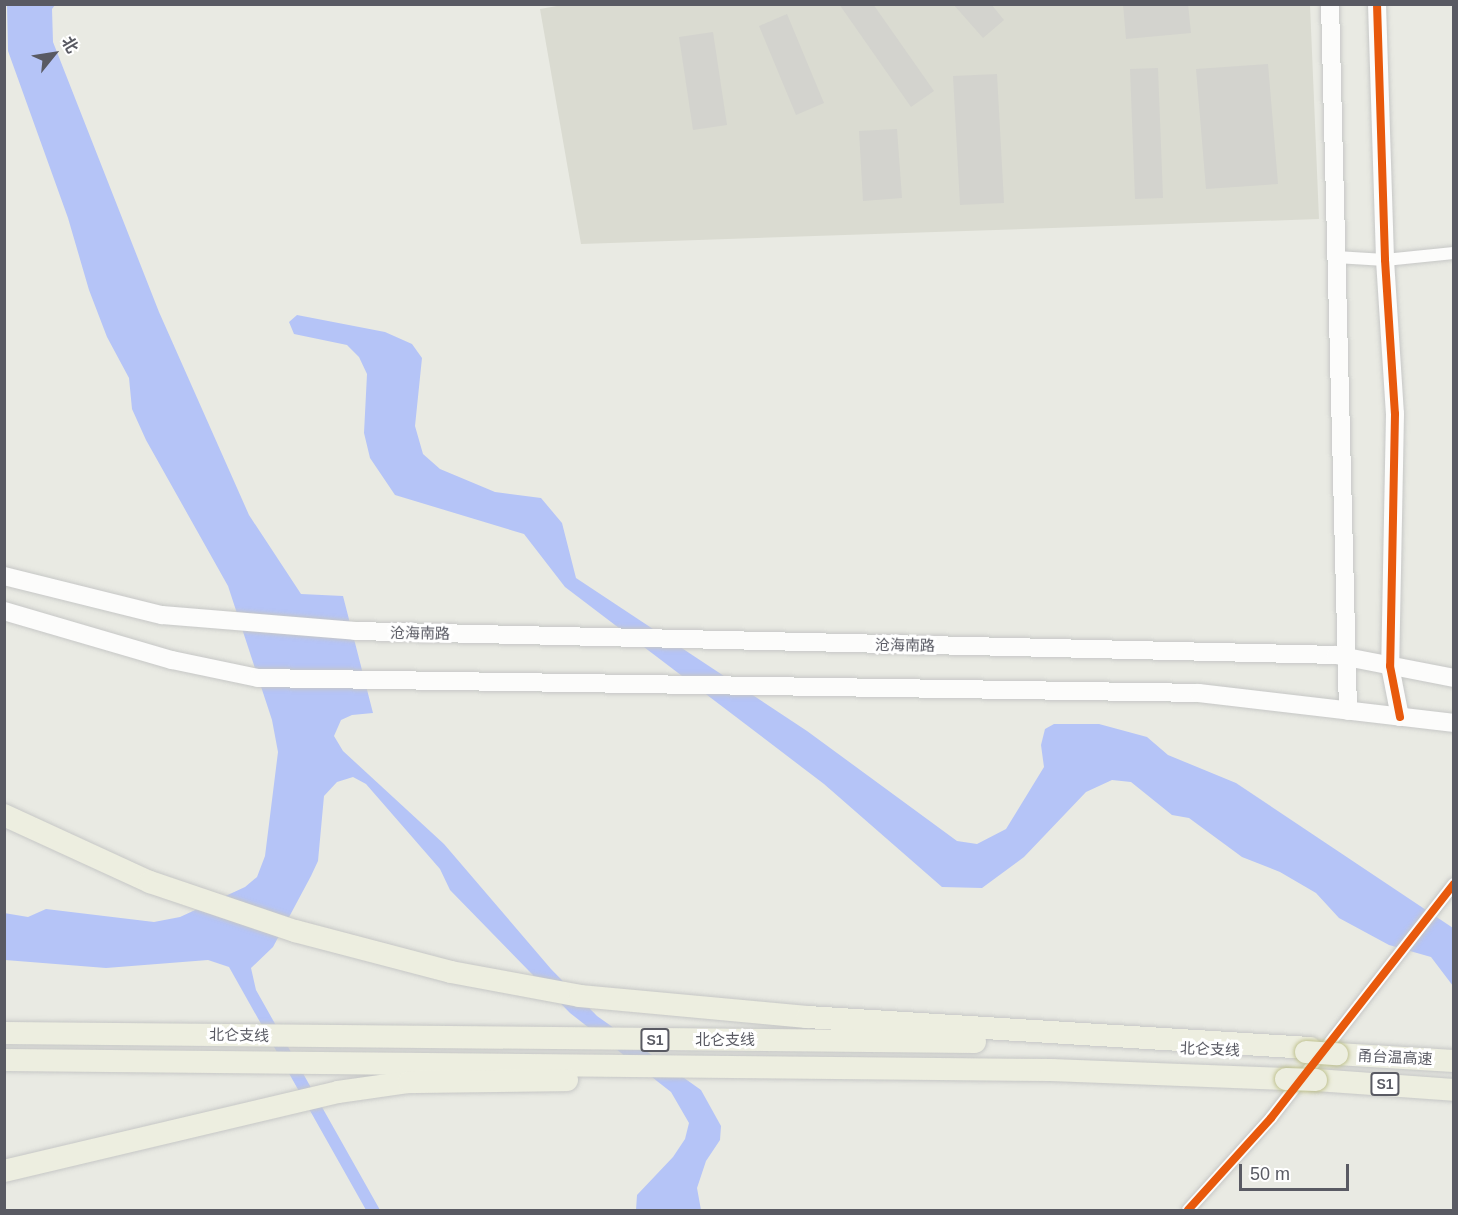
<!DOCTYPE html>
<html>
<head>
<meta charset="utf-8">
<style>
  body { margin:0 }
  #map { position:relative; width:1458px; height:1215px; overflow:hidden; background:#e9eae3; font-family:Arial,"Noto Sans SC",sans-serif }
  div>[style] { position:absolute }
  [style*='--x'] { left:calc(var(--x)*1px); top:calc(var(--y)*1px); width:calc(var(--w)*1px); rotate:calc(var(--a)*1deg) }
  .education>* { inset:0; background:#dadbd1 }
  .water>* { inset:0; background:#b5c4f7 }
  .building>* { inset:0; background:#d3d3ce }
  .roads { filter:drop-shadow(0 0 2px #c6c7c6) drop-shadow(0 0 2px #c6c7c6) }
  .street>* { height:12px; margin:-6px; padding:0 6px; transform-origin:6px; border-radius:6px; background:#fcfcfb }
  .secondary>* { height:18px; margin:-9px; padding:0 9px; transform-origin:9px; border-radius:9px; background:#fcfcfb }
  .highway>* { height:22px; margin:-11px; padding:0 11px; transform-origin:11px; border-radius:11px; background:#edeee0 }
  .bridges { filter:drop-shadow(0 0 2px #c0c290) drop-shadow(0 0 2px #c0c290) }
  .highway-bridge>* { height:22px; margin:-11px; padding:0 11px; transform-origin:11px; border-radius:11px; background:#edeee0 }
  .cycleway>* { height:8px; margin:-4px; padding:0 4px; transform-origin:4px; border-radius:4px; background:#e8590c }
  span { translate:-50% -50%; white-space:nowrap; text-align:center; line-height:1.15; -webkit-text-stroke:6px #fff; paint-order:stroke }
  .shield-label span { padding:2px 4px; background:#fff; border:2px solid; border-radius:4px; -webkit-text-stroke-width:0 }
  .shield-label { font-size:14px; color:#595a63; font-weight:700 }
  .street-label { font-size:15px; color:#595a63 }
  .frame { position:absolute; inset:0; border:6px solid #595a63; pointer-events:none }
  .north { position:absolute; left:24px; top:24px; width:60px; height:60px; -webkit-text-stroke:4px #fff; paint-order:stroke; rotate:60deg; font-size:16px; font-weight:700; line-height:24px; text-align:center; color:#595a63 }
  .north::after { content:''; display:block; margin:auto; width:21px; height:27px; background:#595a63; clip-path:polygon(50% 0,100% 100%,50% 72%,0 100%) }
  .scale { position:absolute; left:1239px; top:1164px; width:110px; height:27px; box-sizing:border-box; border:3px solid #595a63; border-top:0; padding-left:8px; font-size:18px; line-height:21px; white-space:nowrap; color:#595a63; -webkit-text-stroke:4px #fff; paint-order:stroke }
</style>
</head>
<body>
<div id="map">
  <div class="education">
    <div style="clip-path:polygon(568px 4px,1310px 5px,1319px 219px,581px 244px,540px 9px)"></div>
  </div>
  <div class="water">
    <div style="clip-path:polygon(7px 5px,55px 5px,52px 9px,53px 42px,159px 312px,249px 515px,301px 594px,343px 596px,373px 713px,352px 715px,341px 720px,334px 736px,343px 751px,444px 844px,551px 969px,597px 1016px,701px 1090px,721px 1126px,720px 1140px,706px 1161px,697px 1188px,701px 1210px,636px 1210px,637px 1195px,673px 1157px,685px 1139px,689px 1123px,671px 1092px,570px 1013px,450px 890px,440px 869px,366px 784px,353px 777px,337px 782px,324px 796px,318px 861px,311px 876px,273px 947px,251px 968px,256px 990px,380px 1210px,366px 1210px,229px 967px,208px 960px,106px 968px,5px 960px,4px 913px,28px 917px,46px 909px,154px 922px,180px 917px,245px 887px,257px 877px,265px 856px,278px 752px,272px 720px,228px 586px,146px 440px,132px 409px,129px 378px,107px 337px,89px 290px,68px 218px,8px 51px)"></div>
    <div style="clip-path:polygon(297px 315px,385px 332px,412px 344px,422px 358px,415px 426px,423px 454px,440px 469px,495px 492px,541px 498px,562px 523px,576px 578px,807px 731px,957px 841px,977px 844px,1006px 829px,1044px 767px,1041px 745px,1045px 729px,1054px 724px,1099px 724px,1147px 737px,1168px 755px,1236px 783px,1453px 928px,1453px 986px,1431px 957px,1389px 945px,1339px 918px,1316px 893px,1280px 872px,1242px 857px,1189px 818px,1172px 815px,1131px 782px,1112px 780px,1086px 792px,1024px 857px,982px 888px,942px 887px,824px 784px,565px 587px,524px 534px,395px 495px,370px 458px,364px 433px,367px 374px,359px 357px,347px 345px,294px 334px,289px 322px)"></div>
  </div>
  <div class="building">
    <div style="clip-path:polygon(839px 4px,873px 4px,934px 91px,911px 107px)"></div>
    <div style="clip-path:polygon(953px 4px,991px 4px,1004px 20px,983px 38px)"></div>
    <div style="clip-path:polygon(1123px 4px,1188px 4px,1191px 33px,1126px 39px)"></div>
    <div style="clip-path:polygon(787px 14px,824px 103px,796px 115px,759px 26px)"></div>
    <div style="clip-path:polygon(713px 32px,727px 125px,693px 130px,679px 37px)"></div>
    <div style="clip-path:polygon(1268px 64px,1278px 184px,1206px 189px,1196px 69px)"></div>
    <div style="clip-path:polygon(1158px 68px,1163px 198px,1135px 199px,1130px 69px)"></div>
    <div style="clip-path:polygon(997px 74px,1004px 203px,960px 205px,953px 76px)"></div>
    <div style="clip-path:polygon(897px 129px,902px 198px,863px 201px,859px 131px)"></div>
  </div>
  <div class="roads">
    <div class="street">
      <div style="--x:1336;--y:257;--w:49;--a:3.5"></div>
      <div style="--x:1385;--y:260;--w:69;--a:-5.8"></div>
      <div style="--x:1188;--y:1210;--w:124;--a:-47.9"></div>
      <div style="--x:1271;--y:1118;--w:297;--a:-52"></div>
    </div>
    <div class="secondary">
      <div style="--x:1330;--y:4;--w:707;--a:88.54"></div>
      <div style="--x:1377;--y:4;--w:256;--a:88.2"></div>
      <div style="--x:1385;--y:260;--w:154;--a:86.3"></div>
      <div style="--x:1395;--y:414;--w:252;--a:91.1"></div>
      <div style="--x:1390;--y:666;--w:52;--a:78.9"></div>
      <div style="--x:4;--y:576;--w:163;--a:13.9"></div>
      <div style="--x:162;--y:615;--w:194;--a:4.7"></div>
      <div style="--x:355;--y:631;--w:981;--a:1.4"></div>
      <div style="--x:1336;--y:655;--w:120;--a:11"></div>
      <div style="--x:4;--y:611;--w:175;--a:16.3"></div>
      <div style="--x:172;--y:660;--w:88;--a:11.8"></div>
      <div style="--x:258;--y:678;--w:941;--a:0.91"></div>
      <div style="--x:1199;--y:693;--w:257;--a:6.7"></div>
    </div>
    <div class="highway">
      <div style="--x:4;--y:815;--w:161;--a:24.7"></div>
      <div style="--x:150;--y:882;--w:153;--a:18.7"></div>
      <div style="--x:295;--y:931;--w:161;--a:14.7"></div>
      <div style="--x:451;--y:972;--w:131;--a:10.5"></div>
      <div style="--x:580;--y:996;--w:228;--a:5.3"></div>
      <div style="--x:807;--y:1017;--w:504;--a:3.53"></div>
      <div style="--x:4;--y:1033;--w:971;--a:0.53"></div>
      <div style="--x:1337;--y:1054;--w:117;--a:3.4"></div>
      <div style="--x:4;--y:1060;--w:1047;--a:0.55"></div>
      <div style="--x:1051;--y:1070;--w:235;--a:2.2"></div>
      <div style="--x:1316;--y:1080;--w:138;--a:4.1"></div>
      <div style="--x:4;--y:1171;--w:343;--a:-13.3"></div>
      <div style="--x:338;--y:1092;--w:72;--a:-8"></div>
      <div style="--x:409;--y:1082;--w:158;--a:-0.7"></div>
    </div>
  </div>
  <div class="bridges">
    <div class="highway-bridge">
      <div style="--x:1306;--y:1052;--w:31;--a:4"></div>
      <div style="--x:1286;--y:1079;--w:30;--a:2"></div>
    </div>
  </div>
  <div class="cycleway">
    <div style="--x:1377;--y:4;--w:256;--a:88.2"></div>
    <div style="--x:1385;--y:260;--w:154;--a:86.3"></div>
    <div style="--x:1395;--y:414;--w:252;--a:91.1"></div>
    <div style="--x:1390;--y:666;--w:52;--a:78.9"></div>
    <div style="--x:1188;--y:1210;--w:124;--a:-47.9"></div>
    <div style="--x:1271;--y:1118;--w:297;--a:-52"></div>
  </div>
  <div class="shield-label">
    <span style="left:655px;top:1040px">S1</span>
    <span style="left:1385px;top:1084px">S1</span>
  </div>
  <div class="street-label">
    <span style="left:420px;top:633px;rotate:1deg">沧海南路</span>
    <span style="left:905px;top:645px;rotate:1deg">沧海南路</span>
    <span style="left:239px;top:1035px;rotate:1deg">北仑支线</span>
    <span style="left:725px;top:1040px">北仑支线</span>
    <span style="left:1210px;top:1049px;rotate:2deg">北仑支线</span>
    <span style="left:1395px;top:1057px;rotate:3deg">甬台温高速</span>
  </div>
  <div class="frame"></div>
  <div class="north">北</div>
  <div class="scale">50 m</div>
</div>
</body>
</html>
